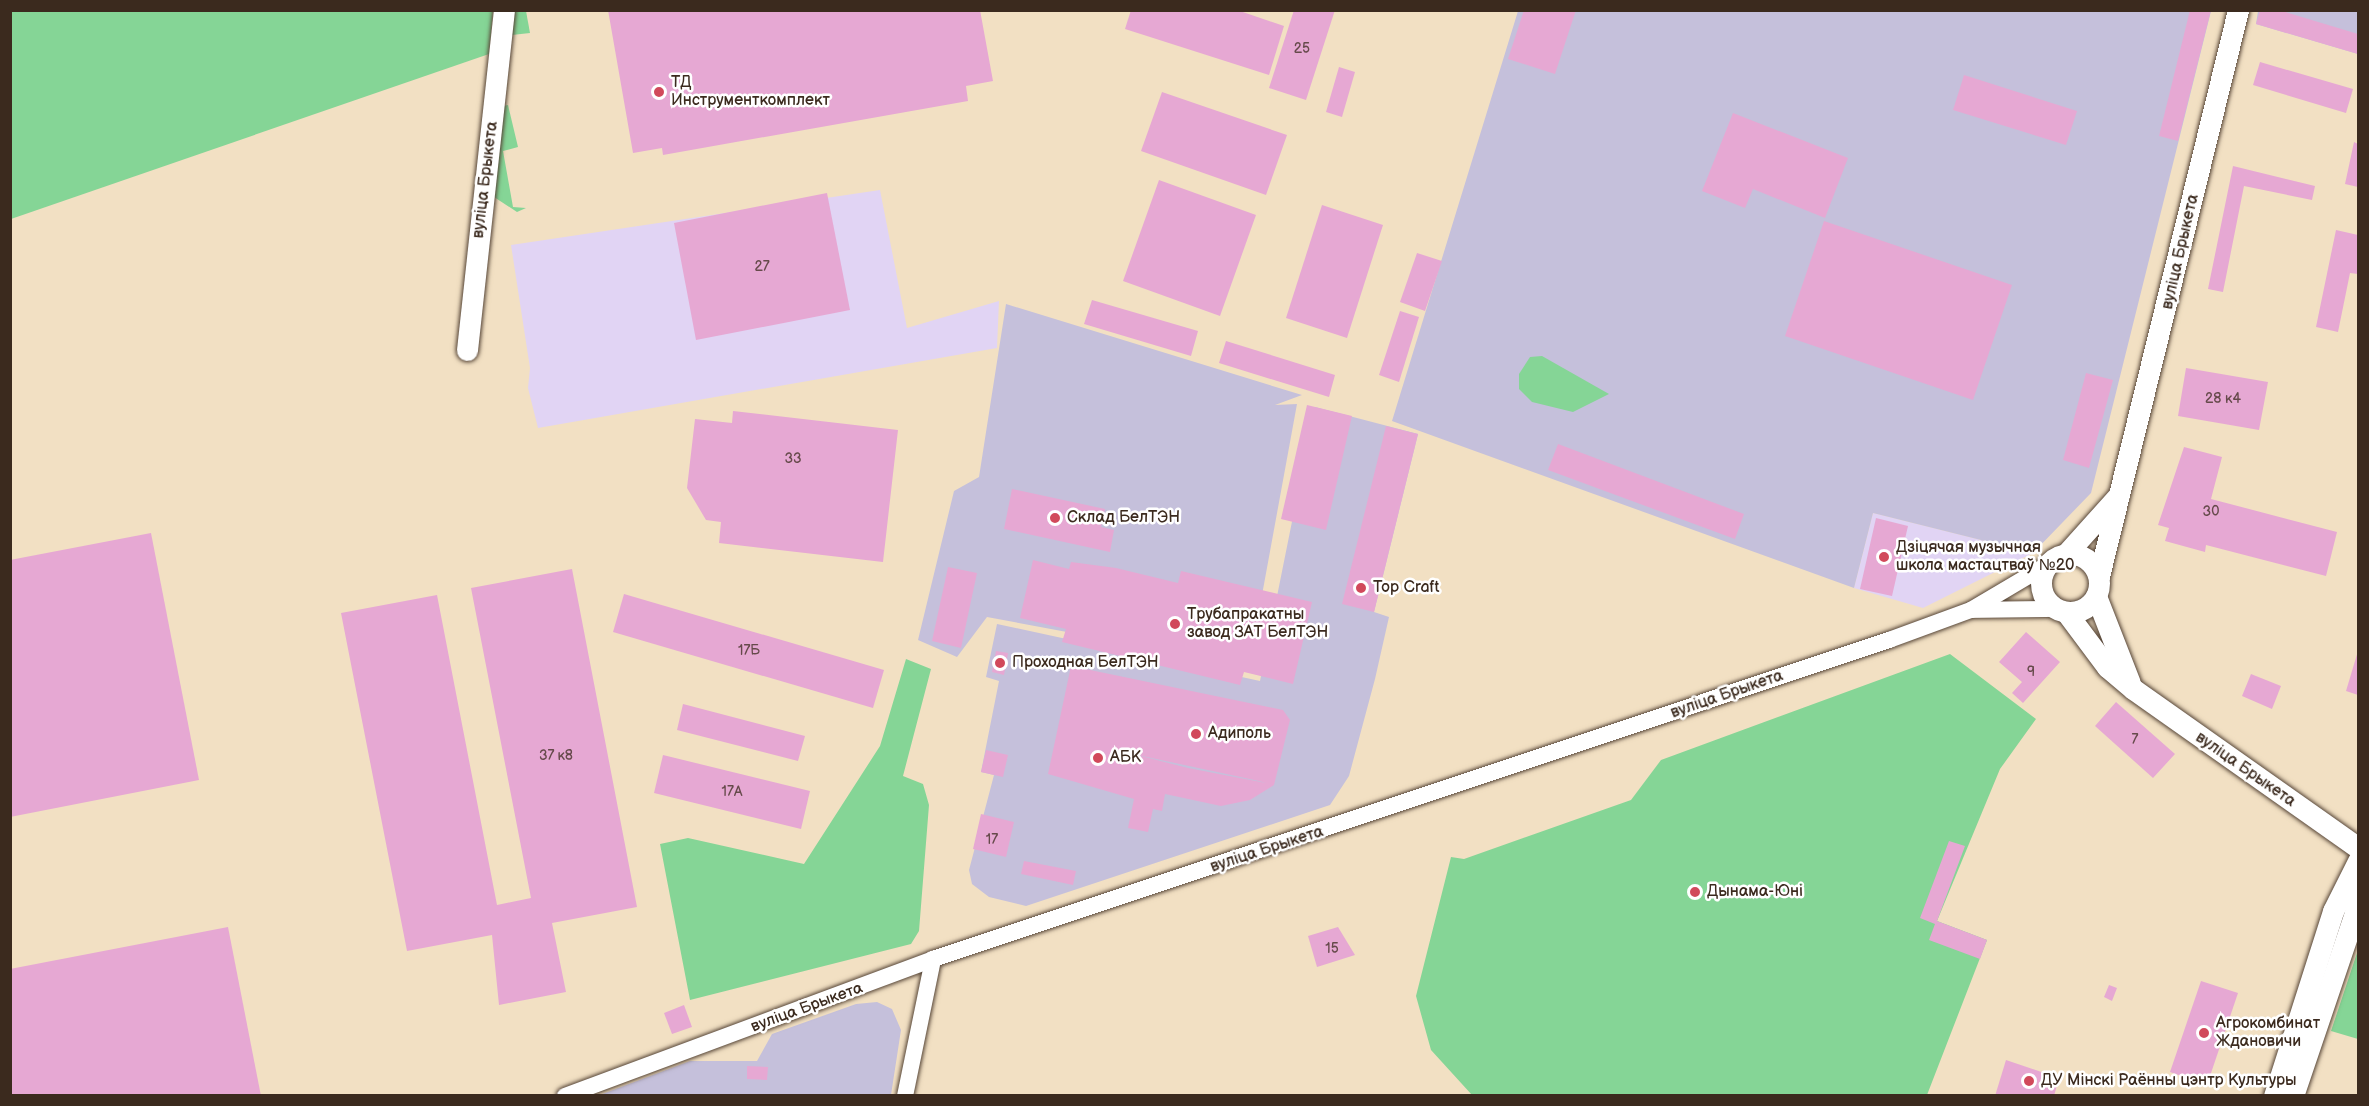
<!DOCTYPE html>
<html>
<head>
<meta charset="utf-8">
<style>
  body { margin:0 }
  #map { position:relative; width:2369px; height:1106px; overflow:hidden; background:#f2e0c3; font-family:"Balsamiq Sans",sans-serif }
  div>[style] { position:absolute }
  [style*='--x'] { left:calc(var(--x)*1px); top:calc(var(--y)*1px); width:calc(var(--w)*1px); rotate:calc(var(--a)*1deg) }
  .built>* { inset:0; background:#e1d4f4 }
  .industrial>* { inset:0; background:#c5c0db }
  .green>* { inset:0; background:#85d596 }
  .building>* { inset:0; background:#e6a8d3 }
  .roads { filter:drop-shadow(0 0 2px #564537) drop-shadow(0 0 2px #564537) }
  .minor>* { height:16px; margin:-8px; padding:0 8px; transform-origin:8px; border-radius:8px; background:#fff }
  .tertiary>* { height:21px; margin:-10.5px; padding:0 10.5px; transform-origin:10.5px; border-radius:10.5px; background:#fff }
  .tertiary>.ring { margin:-10.5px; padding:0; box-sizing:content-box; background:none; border:21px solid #fff; border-radius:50% }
  .dots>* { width:16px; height:16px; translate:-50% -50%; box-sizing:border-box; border:3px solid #fff; border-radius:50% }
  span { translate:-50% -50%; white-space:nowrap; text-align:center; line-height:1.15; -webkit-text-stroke:5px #fff; paint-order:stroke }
  .number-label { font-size:14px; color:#664a4b }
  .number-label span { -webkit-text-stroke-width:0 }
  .poi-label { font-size:16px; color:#3b2a1e }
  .left { translate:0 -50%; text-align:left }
  .street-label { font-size:16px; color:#3b2a1e }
  .frame { position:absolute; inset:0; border:12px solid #3b2a1e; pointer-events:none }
</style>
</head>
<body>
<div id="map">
  <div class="built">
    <div style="clip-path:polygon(880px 190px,907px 328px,999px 301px,997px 348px,538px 428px,528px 388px,530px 368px,511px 245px)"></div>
    <div style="clip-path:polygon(1873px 513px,2033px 553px,1923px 608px,1854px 588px)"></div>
  </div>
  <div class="industrial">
    <div style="clip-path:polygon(1518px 11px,2211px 11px,2091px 493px,2033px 553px,1873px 513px,1854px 588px,1392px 421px)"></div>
    <div style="clip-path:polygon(2258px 11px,2358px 11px,2358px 54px,2256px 24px)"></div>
    <div style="clip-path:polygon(1006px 304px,1302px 395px,1275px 405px,1297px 404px,1249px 666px,987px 617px,957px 657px,918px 640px,954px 491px,979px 477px)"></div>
    <div style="clip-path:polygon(1315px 407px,1418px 434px,1374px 612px,1389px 617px,1375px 679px,1349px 776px,1330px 805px,1026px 906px,989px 897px,972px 884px,969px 870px,994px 775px,981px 772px,999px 681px,986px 677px,997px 624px,1260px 681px)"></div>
    <div style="clip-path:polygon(877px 1002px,892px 1009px,901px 1030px,891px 1095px,597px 1096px,690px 1061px,757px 1061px,772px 1034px,856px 1004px)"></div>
  </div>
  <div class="green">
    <div style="clip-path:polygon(10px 11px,493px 11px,489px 54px,11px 219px)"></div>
    <div style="clip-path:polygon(514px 11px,526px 11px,530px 33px,512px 35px)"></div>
    <div style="clip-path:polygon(508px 105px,518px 147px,503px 151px,513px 207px,526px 208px,517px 212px,491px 195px,499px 107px)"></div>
    <div style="clip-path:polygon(1542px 356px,1609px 394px,1573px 412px,1532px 402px,1519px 389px,1519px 374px,1530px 357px)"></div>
    <div style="clip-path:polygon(1950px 654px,2036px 719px,2000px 769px,1937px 921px,1987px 940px,1927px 1095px,1472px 1095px,1431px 1050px,1416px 996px,1451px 857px,1464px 859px,1631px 800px,1661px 760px)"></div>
    <div style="clip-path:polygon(906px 659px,931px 669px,903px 776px,923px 784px,929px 805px,919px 931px,911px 944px,690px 1000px,660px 844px,688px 838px,804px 864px,880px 746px)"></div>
    <div style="clip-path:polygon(2358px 950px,2358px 1039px,2331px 1031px)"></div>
  </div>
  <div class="building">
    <div style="clip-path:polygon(608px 10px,980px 10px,993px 81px,966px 86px,968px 101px,663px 155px,662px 148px,633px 153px)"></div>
    <div style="clip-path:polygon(1131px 10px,1237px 10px,1284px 26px,1269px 75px,1125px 29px)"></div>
    <div style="clip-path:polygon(1294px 10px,1335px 10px,1306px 100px,1269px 88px)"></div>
    <div style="clip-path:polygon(1524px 10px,1576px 10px,1555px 74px,1508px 59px)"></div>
    <div style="clip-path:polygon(2190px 10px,2211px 10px,2178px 141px,2159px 136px)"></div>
    <div style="clip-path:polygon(2260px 10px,2279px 10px,2358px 34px,2358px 54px,2256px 24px)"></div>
    <div style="clip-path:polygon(2260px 62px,2353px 89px,2346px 113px,2253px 85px)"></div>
    <div style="clip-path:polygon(1339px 67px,1355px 72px,1342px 117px,1326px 112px)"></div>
    <div style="clip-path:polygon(1964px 75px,2077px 111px,2066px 145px,1953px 110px)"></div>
    <div style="clip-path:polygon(1162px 92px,1287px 135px,1266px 195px,1141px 151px)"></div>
    <div style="clip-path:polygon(1733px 113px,1848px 158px,1825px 218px,1753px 189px,1745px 208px,1702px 191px)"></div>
    <div style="clip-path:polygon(2354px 142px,2358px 144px,2358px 187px,2345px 184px)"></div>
    <div style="clip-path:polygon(2233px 166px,2315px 186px,2312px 200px,2244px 186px,2223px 292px,2208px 289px)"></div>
    <div style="clip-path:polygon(1159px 180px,1256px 215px,1220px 316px,1123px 281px)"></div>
    <div style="clip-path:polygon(827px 193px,850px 310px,696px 340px,674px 223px)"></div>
    <div style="clip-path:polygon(1322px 205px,1383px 225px,1347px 338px,1286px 318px)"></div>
    <div style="clip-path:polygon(1824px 221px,2012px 285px,1973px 400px,1785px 336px)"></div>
    <div style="clip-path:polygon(2336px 230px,2358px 235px,2358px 274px,2350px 273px,2338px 332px,2316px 327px)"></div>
    <div style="clip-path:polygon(1417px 253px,1442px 261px,1425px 311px,1400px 302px)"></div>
    <div style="clip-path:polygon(1092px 300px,1198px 331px,1191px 356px,1084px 324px)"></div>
    <div style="clip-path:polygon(1400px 311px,1419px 317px,1399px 382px,1379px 375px)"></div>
    <div style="clip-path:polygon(1226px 341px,1335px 375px,1329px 397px,1219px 363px)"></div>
    <div style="clip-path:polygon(2186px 368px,2268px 382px,2259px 430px,2178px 416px)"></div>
    <div style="clip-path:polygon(2086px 373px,2113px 380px,2089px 468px,2063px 460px)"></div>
    <div style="clip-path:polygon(1307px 405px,1352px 416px,1326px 530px,1281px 519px)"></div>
    <div style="clip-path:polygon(733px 411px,898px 430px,883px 562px,719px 543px,721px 522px,706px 520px,687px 488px,695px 419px,732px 423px)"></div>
    <div style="clip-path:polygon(1386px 426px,1418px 434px,1374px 612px,1342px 604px)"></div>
    <div style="clip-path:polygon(1558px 444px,1744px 514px,1735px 539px,1548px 470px)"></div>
    <div style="clip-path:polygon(2184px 447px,2222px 457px,2211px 499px,2337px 532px,2326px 576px,2206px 545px,2205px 552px,2165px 541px,2169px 528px,2158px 525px)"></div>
    <div style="clip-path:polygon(1012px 489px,1105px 509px,1101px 527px,1114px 530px,1110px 552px,1004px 529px)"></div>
    <div style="clip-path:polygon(1876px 518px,1908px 526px,1892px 596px,1860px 589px)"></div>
    <div style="clip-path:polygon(151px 533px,199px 780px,10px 817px,10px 560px)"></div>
    <div style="clip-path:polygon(1033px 560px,1069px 569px,1071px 562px,1116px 568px,1178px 583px,1181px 571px,1312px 602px,1293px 684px,1244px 672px,1240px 685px,1062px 642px,1066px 629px,1020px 618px)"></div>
    <div style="clip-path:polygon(948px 567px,977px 573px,961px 648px,932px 641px)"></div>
    <div style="clip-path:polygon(572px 569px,637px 907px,552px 923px,566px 992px,499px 1005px,492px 935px,407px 951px,341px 613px,437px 595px,497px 905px,531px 898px,471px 588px)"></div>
    <div style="clip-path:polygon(624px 594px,884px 670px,873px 708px,613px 632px)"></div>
    <div style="clip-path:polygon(2026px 632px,2060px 662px,2023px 703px,2012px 693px,2022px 682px,1999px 662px)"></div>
    <div style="clip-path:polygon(996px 651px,1008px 653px,1004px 675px,992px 672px)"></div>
    <div style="clip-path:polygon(2358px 651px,2358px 695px,2346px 691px)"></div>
    <div style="clip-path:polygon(evenodd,1071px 666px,1283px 710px,1290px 720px,1274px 785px,1250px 800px,1221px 806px,1165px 794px,1162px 811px,1153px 809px,1148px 832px,1128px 828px,1134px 799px,1048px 774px,1071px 666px,1133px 754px,1259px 781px,1266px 783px,1188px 768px,1133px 754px)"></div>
    <div style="clip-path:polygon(2251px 674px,2281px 686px,2272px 709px,2242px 696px)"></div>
    <div style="clip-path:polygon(2116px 702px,2175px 754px,2153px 778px,2095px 726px)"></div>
    <div style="clip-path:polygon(683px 704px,805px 736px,798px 761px,677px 730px)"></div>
    <div style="clip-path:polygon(986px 750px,1008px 755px,1003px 777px,981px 772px)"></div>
    <div style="clip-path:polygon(663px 755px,810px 791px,801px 829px,654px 793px)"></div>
    <div style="clip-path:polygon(981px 814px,1014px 822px,1006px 857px,973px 849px)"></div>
    <div style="clip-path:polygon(1949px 841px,1965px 846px,1937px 921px,1987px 940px,1980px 959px,1929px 940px,1935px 924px,1920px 918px)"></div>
    <div style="clip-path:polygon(1024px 861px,1076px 871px,1073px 885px,1021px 874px)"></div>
    <div style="clip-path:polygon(228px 927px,261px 1096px,10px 1096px,10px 969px)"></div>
    <div style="clip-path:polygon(1338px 927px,1355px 955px,1317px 967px,1308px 936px)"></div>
    <div style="clip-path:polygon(2201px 981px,2238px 993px,2207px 1085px,2170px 1072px)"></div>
    <div style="clip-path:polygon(2109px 985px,2117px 988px,2112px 1001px,2104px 997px)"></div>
    <div style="clip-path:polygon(684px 1005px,692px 1027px,672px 1034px,664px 1013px)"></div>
    <div style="clip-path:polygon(2006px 1060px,2059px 1078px,2054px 1096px,1995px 1096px)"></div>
    <div style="clip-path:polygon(747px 1066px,768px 1067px,767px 1080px,747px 1079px)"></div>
  </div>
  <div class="roads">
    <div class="minor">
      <div style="--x:1972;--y:610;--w:85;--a:-0.7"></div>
      <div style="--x:565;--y:1096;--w:393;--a:-20.4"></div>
      <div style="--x:933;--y:959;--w:1008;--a:-18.45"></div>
      <div style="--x:1889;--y:640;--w:87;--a:-20.1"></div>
      <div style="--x:1971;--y:610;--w:88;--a:-30.6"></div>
      <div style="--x:905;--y:1096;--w:140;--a:-78.4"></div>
    </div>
    <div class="tertiary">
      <div style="--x:467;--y:350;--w:342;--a:-83.8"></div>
      <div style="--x:2066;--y:554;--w:79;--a:-48.1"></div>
      <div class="ring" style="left:2041px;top:554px;width:37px;height:37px"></div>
      <div style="--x:2099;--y:576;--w:583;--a:-76.2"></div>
      <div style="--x:2096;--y:596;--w:93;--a:68.7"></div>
      <div style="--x:2066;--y:612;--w:69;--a:53.3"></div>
      <div style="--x:2107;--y:667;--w:34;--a:40"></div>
      <div style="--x:2133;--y:689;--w:276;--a:35.2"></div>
      <div style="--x:2274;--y:1096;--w:194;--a:-72.3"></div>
      <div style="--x:2333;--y:911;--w:56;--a:-63.4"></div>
      <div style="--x:2293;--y:1096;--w:193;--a:-71.3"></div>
      <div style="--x:2355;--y:913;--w:27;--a:-84"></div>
    </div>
  </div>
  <div class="dots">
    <div style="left:659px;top:92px;background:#d1495b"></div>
    <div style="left:1055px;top:518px;background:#d1495b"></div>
    <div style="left:1884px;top:557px;background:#d1495b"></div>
    <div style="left:1361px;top:588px;background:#d1495b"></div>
    <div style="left:1175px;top:624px;background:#d1495b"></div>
    <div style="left:1000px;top:663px;background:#d1495b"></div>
    <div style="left:1196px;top:734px;background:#d1495b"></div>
    <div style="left:1098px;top:758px;background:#d1495b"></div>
    <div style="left:1695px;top:892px;background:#d1495b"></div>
    <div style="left:2204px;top:1033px;background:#d1495b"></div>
    <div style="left:2029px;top:1081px;background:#d1495b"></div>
  </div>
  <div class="number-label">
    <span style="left:1302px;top:49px">25</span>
    <span style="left:762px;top:267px">27</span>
    <span style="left:2223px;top:399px">28 к4</span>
    <span style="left:793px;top:459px">33</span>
    <span style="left:2211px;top:512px">30</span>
    <span style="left:749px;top:651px">17Б</span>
    <span style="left:2031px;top:672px">9</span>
    <span style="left:2135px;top:740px">7</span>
    <span style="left:556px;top:756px">37 к8</span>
    <span style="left:732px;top:792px">17А</span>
    <span style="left:992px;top:840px">17</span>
    <span style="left:1332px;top:949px">15</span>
  </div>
  <div class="poi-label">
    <span class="left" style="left:671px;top:92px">ТД<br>Инструменткомплект</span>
    <span class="left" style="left:1067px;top:518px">Склад БелТЭН</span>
    <span class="left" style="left:1896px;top:557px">Дзіцячая музычная<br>школа мастацтваў №20</span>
    <span class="left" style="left:1373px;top:588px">Top Craft</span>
    <span class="left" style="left:1187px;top:624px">Трубапракатны<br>завод ЗАТ БелТЭН</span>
    <span class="left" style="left:1012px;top:663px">Проходная БелТЭН</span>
    <span class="left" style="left:1208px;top:734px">Адиполь</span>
    <span class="left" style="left:1110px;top:758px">АБК</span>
    <span class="left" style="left:1707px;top:892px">Дынама-Юні</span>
    <span class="left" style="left:2216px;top:1033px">Агрокомбинат<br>Ждановичи</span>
    <span class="left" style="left:2041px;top:1081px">ДУ Мінскі Раённы цэнтр Культуры</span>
  </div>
  <div class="street-label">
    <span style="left:486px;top:180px;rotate:-83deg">вуліца Брыкета</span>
    <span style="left:2181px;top:252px;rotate:-77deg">вуліца Брыкета</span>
    <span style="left:1727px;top:695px;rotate:-19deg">вуліца Брыкета</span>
    <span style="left:2245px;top:770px;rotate:35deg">вуліца Брыкета</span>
    <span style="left:1267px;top:850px;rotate:-18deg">вуліца Брыкета</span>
    <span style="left:807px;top:1008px;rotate:-20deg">вуліца Брыкета</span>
  </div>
  <div class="frame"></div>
</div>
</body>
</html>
